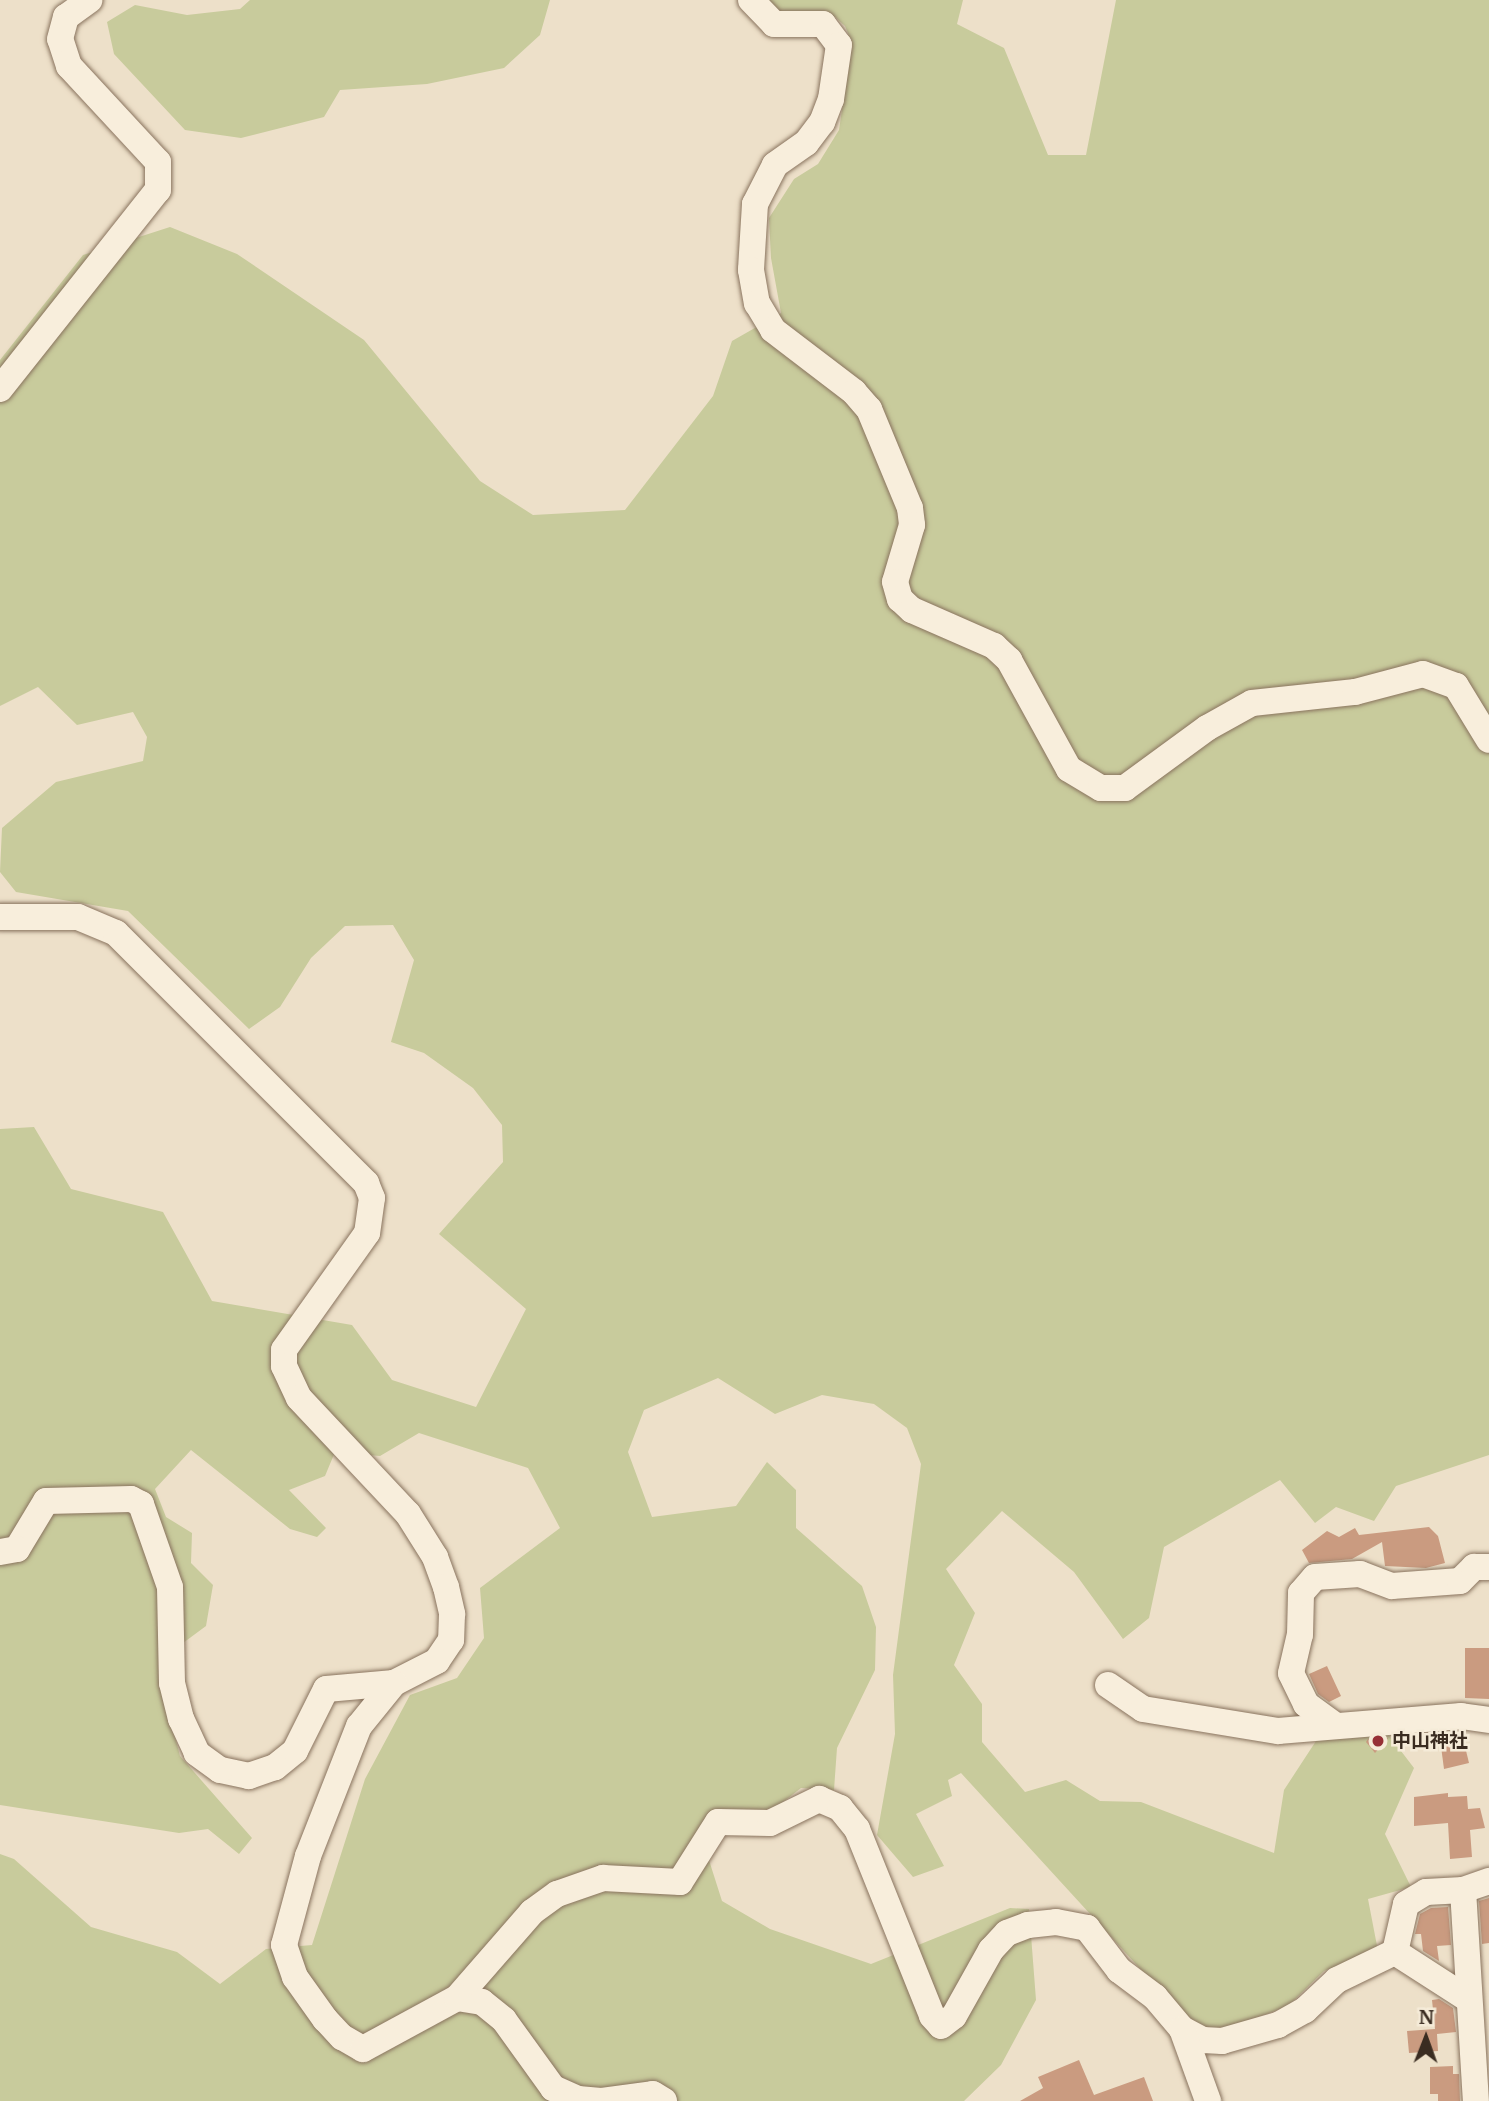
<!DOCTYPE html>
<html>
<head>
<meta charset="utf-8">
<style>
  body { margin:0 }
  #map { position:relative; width:1489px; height:2101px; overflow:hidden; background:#ede0c9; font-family:Merriweather,"Noto Sans JP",serif }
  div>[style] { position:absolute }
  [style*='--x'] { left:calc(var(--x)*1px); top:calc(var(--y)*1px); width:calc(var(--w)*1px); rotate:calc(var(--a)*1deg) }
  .green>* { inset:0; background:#c8cb9c }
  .building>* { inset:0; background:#ca9b80 }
  .roads { filter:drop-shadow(0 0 2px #89735e) drop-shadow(0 0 2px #89735e) }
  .minor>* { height:26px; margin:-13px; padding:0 13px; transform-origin:13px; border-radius:13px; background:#f8eedc }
  .dots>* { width:19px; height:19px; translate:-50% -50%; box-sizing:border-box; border:4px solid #f5ebd8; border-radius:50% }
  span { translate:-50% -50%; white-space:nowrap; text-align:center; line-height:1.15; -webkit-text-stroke:5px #f5ebd8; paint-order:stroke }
  .poi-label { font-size:19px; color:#3a2c21; font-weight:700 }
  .left { translate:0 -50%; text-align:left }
  .north { position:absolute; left:1391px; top:2003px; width:70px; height:70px; -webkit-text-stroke:5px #f5ebd8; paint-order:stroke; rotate:1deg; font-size:19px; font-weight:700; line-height:28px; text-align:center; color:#3a2c21 }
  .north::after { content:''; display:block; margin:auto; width:24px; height:32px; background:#3a2c21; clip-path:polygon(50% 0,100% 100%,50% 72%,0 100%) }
</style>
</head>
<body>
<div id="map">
  <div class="green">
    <div style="clip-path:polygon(250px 0,550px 0,540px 35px,504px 68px,427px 84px,340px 90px,324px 117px,241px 138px,185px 130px,114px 54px,107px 22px,135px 5px,187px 15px,240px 9px)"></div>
    <div style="clip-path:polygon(763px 0,963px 0,957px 24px,1004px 48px,1048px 155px,1086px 155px,1116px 0,1489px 0,1489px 1455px,1396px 1486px,1374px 1521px,1336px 1507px,1315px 1523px,1280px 1480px,1164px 1547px,1149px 1618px,1123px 1639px,1074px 1572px,1002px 1511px,946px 1569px,975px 1613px,954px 1665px,982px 1704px,982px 1742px,1025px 1792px,1066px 1780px,1100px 1801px,1141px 1802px,1274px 1853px,1284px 1790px,1316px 1741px,1388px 1734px,1414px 1768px,1385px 1834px,1411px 1887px,1368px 1899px,1378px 1951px,1324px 1971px,1287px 2007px,1229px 2027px,1198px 2032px,961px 1773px,948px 1780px,952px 1796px,916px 1814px,944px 1866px,913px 1877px,877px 1835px,895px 1734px,893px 1675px,921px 1464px,907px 1428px,874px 1404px,822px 1395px,775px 1414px,718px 1378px,644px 1410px,628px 1452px,652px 1517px,736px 1506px,767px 1462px,796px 1490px,796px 1528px,862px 1586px,876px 1627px,875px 1670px,837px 1748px,834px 1790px,801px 1788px,769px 1813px,715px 1811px,708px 1857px,722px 1901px,770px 1929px,871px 1964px,1010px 1908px,1029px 1909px,1036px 2000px,1001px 2065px,964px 2101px,0 2101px,0 1854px,14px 1859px,91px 1927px,177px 1952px,220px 1984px,266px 1949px,312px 1945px,365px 1779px,410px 1695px,457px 1678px,484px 1638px,480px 1588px,560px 1528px,528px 1468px,419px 1433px,380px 1456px,335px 1452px,325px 1476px,289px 1490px,326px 1528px,317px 1537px,290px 1529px,191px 1450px,155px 1489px,166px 1517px,192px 1533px,191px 1563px,213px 1585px,206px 1626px,183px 1643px,166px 1702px,180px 1756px,252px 1838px,239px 1854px,208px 1829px,179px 1833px,0 1805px,0 1129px,34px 1127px,71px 1189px,163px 1212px,212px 1301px,352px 1325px,392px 1380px,476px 1407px,526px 1309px,439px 1234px,503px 1162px,502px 1125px,473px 1088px,424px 1053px,391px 1042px,414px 960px,393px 925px,345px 926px,311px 958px,280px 1007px,249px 1029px,128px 911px,16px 892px,0 872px,2px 828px,56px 782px,143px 761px,147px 737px,133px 712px,77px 725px,38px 687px,0 706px,0 360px,83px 255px,170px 227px,237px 254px,364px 340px,480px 481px,533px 515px,625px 510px,713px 396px,732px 341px,781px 313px,771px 258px,769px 218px,794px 179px,818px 164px,839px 130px,852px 43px,845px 26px,835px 17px,770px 10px)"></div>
  </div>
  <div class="building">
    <div style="clip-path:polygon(1429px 1527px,1438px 1536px,1445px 1563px,1426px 1568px,1385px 1566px,1382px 1542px,1352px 1559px,1309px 1563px,1302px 1550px,1327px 1531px,1339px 1537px,1355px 1528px,1359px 1535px)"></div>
    <div style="clip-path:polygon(1465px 1648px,1489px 1648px,1489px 1699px,1465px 1698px)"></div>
    <div style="clip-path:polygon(1327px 1666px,1341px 1696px,1329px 1702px,1318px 1694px,1309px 1674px)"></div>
    <div style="clip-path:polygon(1462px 1734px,1469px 1763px,1444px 1769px,1440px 1739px)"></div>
    <div style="clip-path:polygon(1388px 1738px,1375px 1753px,1366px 1742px,1368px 1739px)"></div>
    <div style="clip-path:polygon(1448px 1793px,1448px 1797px,1467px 1796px,1468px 1809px,1480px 1808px,1485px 1828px,1470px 1830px,1472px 1857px,1450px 1859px,1448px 1823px,1414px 1826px,1414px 1797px)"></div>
    <div style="clip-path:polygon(1489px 1898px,1489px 1943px,1482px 1944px,1479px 1901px)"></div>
    <div style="clip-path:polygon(1448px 1907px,1451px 1945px,1437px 1946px,1439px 1961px,1423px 1951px,1421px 1934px,1415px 1934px,1420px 1914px,1431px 1908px)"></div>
    <div style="clip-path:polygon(1439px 1999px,1453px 2008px,1456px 2032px,1437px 2034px,1438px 2051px,1409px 2053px,1407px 2031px,1435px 2029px,1432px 2000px)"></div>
    <div style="clip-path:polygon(1079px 2060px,1094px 2095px,1144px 2077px,1153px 2101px,1020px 2101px,1043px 2088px,1038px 2077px)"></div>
    <div style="clip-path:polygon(1453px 2066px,1453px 2074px,1459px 2074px,1460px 2101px,1438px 2101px,1438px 2094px,1430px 2094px,1430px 2067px)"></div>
  </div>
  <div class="roads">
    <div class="minor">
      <div style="--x:751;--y:0;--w:33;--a:46"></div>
      <div style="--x:774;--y:24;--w:49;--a:0"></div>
      <div style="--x:823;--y:24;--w:26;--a:53"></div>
      <div style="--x:839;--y:45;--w:55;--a:98.4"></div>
      <div style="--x:831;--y:99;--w:25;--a:111"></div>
      <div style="--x:822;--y:122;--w:26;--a:127"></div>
      <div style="--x:806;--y:143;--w:38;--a:145"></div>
      <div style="--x:775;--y:165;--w:44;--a:117.1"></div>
      <div style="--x:755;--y:204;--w:66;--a:93.5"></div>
      <div style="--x:751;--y:270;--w:34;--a:80"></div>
      <div style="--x:757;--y:303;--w:31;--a:59"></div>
      <div style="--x:773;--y:330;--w:102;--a:37.4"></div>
      <div style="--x:854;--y:392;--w:23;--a:49"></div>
      <div style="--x:869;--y:409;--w:107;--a:67.5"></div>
      <div style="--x:910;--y:508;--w:17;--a:83"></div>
      <div style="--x:912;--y:525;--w:59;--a:106.6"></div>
      <div style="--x:895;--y:582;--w:18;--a:74"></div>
      <div style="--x:900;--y:599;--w:16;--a:43"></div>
      <div style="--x:912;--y:610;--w:90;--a:23.7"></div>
      <div style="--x:994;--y:646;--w:21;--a:43"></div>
      <div style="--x:1009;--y:660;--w:124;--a:61.2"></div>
      <div style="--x:1069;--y:769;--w:37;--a:31"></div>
      <div style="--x:1101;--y:788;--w:24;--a:0"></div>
      <div style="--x:1125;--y:788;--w:102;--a:-36.2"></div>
      <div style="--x:1207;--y:728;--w:51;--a:-29.1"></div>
      <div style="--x:1252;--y:703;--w:104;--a:-6.1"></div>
      <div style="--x:1355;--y:692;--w:70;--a:-14.8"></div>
      <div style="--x:1423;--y:674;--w:35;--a:20"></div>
      <div style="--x:1456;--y:686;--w:63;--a:58.6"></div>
      <div style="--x:0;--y:389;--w:254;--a:-51.6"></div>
      <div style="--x:158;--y:190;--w:28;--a:-90"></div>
      <div style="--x:158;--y:162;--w:131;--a:-132.8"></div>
      <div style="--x:69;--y:66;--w:28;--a:-108"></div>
      <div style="--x:60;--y:39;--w:23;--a:-75"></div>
      <div style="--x:66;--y:17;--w:29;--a:-36"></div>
      <div style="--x:0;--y:917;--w:78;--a:0"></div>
      <div style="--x:78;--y:917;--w:41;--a:22.8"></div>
      <div style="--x:116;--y:933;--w:354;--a:45"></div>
      <div style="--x:366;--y:1183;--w:16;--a:68"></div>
      <div style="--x:372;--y:1198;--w:35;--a:98"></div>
      <div style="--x:367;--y:1233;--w:143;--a:125.4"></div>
      <div style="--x:284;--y:1350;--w:16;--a:90"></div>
      <div style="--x:284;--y:1366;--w:35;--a:65"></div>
      <div style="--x:299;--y:1398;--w:159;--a:46.8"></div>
      <div style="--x:408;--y:1514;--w:51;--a:57.9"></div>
      <div style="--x:435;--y:1557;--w:32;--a:70"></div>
      <div style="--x:446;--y:1587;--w:28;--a:77"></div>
      <div style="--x:452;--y:1614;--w:26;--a:92"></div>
      <div style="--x:451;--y:1640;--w:25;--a:124"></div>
      <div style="--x:437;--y:1661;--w:48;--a:152.9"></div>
      <div style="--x:394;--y:1683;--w:68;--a:175"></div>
      <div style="--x:326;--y:1689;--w:69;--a:116.6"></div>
      <div style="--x:295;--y:1751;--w:26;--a:141"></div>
      <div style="--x:275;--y:1767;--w:28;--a:161"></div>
      <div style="--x:249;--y:1776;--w:30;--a:-168"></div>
      <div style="--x:220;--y:1770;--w:29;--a:-144"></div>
      <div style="--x:197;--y:1753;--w:38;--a:-115"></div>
      <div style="--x:181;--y:1719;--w:37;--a:-104"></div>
      <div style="--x:172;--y:1683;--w:96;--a:-91.2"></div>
      <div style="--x:170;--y:1587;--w:88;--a:-109.3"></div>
      <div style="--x:141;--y:1504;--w:11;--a:-153"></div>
      <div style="--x:131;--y:1499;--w:85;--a:178.7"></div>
      <div style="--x:46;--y:1501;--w:56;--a:121.1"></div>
      <div style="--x:17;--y:1549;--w:17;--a:170"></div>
      <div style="--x:394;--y:1683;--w:55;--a:129.1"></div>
      <div style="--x:359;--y:1726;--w:140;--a:111.4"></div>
      <div style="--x:308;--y:1856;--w:92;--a:105.1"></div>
      <div style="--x:284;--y:1945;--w:34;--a:71"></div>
      <div style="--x:295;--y:1977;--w:52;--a:54.5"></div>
      <div style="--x:325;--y:2019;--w:25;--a:47"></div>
      <div style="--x:342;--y:2037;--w:24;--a:30"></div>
      <div style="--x:363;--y:2049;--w:107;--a:-28.5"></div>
      <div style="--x:457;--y:1998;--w:114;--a:-48.9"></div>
      <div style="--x:532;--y:1912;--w:31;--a:-36"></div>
      <div style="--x:557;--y:1894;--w:49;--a:-19.2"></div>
      <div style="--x:603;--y:1878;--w:77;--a:3"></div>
      <div style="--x:680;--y:1882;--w:71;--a:-57.7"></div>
      <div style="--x:718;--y:1822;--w:52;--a:1.1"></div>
      <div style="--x:770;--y:1823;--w:55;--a:-26.1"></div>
      <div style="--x:819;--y:1799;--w:23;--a:23"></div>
      <div style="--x:840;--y:1808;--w:27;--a:51"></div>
      <div style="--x:857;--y:1829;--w:201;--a:68.1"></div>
      <div style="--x:932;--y:2016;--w:13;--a:48"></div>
      <div style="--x:941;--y:2026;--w:16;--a:-38"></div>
      <div style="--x:954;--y:2016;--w:76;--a:-60.7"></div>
      <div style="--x:991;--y:1950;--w:23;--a:-47"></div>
      <div style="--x:1007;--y:1933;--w:22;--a:-21"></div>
      <div style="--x:1028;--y:1925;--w:28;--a:-6"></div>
      <div style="--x:1056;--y:1922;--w:32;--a:11"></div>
      <div style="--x:1087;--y:1928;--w:53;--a:52.7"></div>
      <div style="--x:1119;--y:1970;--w:45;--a:36.9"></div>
      <div style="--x:1155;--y:1997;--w:42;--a:49.8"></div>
      <div style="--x:1182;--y:2029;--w:24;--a:28"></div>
      <div style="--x:1203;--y:2040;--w:19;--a:3"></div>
      <div style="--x:1222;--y:2041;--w:58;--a:-15.9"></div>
      <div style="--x:1278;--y:2025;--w:31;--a:-29"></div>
      <div style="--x:1305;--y:2010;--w:44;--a:-43.2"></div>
      <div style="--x:1337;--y:1980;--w:64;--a:-25.8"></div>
      <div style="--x:1108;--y:1685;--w:42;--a:34.4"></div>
      <div style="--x:1143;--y:1709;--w:137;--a:9.3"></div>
      <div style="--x:1278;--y:1731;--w:184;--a:-4.7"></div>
      <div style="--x:1461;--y:1716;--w:28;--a:8"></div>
      <div style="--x:1336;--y:1726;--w:37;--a:-144"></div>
      <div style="--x:1306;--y:1704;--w:34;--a:-116"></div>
      <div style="--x:1291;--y:1673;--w:39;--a:-77"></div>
      <div style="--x:1300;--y:1635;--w:42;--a:-88.6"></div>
      <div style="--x:1301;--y:1593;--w:21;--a:-49"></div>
      <div style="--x:1315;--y:1577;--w:45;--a:-3.8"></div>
      <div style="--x:1360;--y:1574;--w:34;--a:21"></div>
      <div style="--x:1392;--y:1586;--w:68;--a:-4.2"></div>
      <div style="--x:1460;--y:1581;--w:20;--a:-45"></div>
      <div style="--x:1474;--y:1567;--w:15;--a:0"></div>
      <div style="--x:1463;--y:1890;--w:211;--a:86.5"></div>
      <div style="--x:1395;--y:1952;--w:49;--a:-77.1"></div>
      <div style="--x:1406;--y:1904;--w:23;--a:-31"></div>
      <div style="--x:1426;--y:1892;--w:37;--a:-3"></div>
      <div style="--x:1463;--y:1890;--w:28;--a:-19"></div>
      <div style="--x:1395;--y:1952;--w:87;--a:32.8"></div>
      <div style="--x:457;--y:1998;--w:25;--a:9"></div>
      <div style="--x:482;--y:2002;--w:28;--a:39"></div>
      <div style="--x:504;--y:2020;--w:84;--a:54.2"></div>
      <div style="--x:553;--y:2088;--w:27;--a:24"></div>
      <div style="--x:578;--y:2099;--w:23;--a:5"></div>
      <div style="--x:1182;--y:2029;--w:77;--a:70.1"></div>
      <div style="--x:602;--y:2101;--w:51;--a:-7.8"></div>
      <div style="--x:653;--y:2094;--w:13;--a:32"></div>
    </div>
  </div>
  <div class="dots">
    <div style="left:1378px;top:1741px;background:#963036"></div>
  </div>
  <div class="poi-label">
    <span class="left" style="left:1392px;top:1741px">中山神社</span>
  </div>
  <div class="north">N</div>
</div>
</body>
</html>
